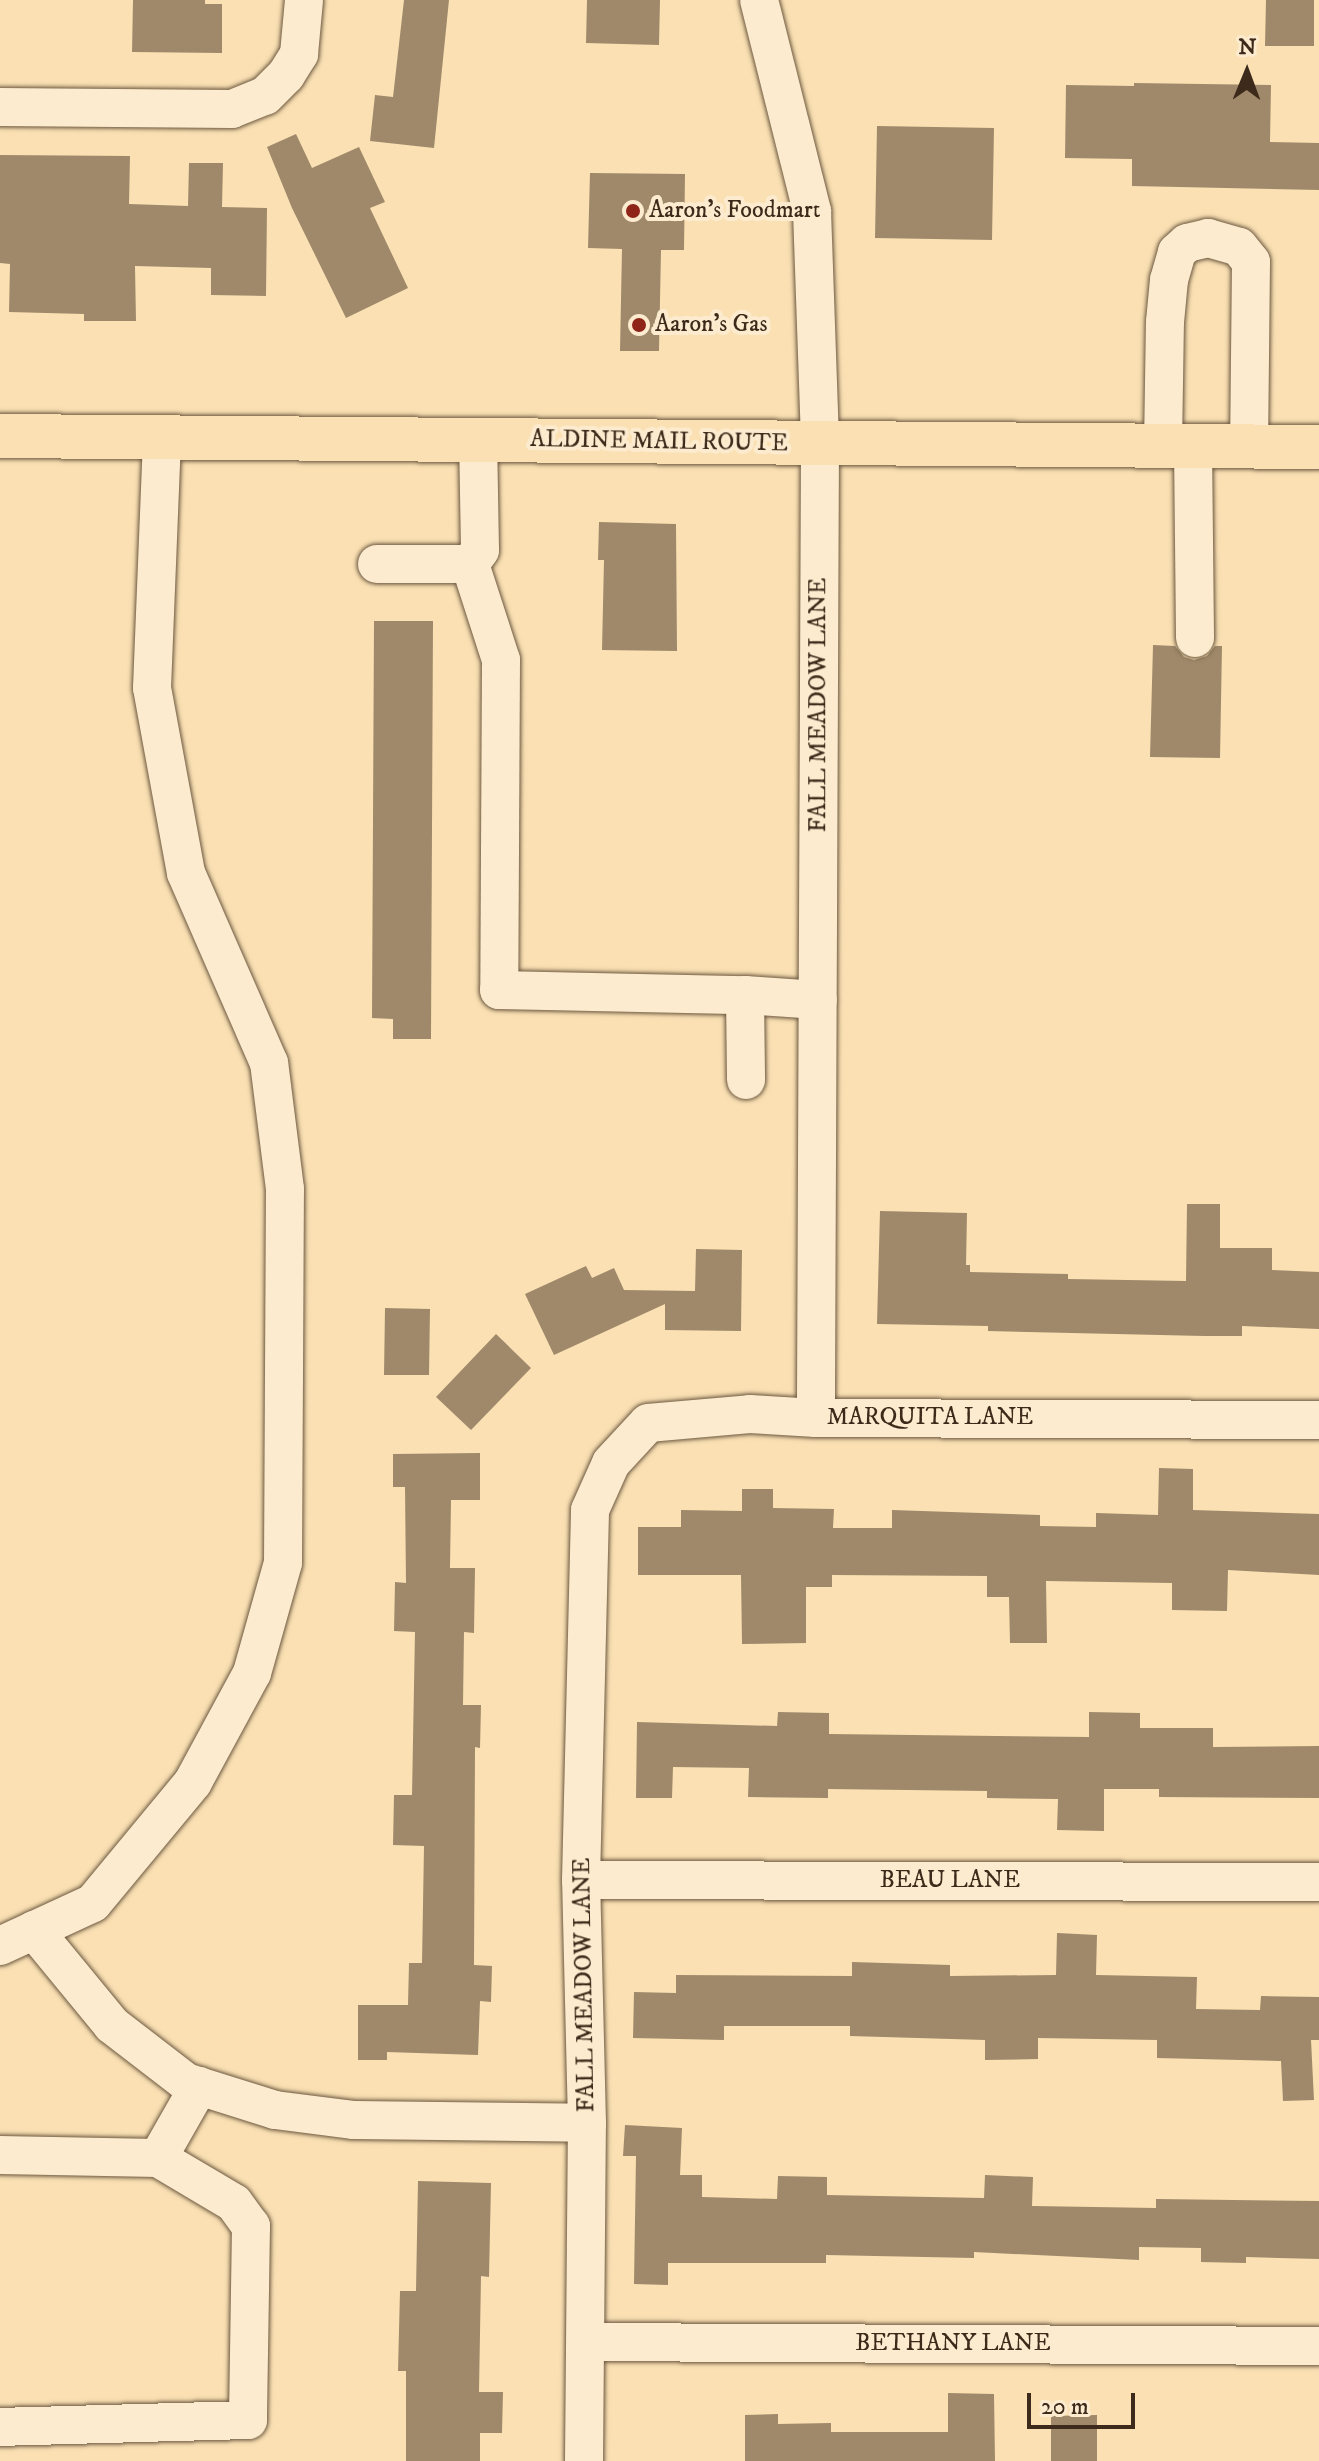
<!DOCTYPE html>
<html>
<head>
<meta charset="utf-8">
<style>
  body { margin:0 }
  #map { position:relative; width:1319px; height:2461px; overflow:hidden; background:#fae0b3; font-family:"IM FELL DW Pica",serif }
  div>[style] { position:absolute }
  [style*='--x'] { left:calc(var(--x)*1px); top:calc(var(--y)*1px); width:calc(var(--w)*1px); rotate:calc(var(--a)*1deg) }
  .building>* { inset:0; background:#9f896a }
  .roads { filter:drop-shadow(0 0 2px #6c5840) drop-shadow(0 0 2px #6c5840) }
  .minor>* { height:38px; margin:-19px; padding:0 19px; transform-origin:19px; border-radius:19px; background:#fcebce }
  .major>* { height:44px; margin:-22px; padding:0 22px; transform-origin:22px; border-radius:22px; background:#fae0b3 }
  .dots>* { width:22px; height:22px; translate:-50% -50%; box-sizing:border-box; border:4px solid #fcebce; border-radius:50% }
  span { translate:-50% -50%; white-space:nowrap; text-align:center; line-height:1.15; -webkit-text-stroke:8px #fcebce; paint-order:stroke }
  .poi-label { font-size:24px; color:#3d2a1a }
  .left { translate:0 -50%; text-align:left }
  .street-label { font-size:24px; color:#3d2a1a }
  .north { position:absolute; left:1207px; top:32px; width:80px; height:80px; -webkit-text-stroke:6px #fcebce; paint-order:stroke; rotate:1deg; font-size:22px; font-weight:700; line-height:32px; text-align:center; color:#3d2a1a }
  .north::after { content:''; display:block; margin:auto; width:28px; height:36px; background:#3d2a1a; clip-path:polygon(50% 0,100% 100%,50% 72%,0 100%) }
  .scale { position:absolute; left:1027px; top:2393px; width:108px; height:36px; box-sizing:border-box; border:4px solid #3d2a1a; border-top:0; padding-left:10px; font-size:24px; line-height:28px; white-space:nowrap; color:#3d2a1a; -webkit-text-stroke:6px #fcebce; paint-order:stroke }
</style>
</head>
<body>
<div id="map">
  <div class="building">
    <div style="clip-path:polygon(133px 0,205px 0,205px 4px,222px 4px,222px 53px,132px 52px)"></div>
    <div style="clip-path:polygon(404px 0,449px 0,434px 148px,370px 141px,375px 95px,393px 97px)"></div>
    <div style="clip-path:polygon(587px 0,660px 0,659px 45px,586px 43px)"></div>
    <div style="clip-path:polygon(1266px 0,1314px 0,1314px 46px,1265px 46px)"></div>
    <div style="clip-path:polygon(1134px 83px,1271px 85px,1270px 142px,1319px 143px,1319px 190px,1132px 186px,1132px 159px,1065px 158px,1066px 85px,1134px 86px)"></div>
    <div style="clip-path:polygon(877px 126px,994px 128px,992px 240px,875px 238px)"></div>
    <div style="clip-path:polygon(296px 134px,312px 168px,359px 147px,385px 202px,370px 208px,408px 288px,346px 318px,292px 208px,267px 147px)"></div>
    <div style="clip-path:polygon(0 155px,130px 156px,129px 204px,188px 206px,189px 163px,223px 163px,222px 207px,267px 208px,266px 296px,211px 295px,211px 268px,135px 266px,136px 321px,84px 321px,84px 314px,9px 312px,10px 264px,0 263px)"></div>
    <div style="clip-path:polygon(590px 173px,685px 174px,684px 250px,661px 250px,659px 351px,620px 351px,622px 249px,588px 248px)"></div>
    <div style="clip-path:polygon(599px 522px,676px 524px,677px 651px,602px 650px,604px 560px,598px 560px)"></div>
    <div style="clip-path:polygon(374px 621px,433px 621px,431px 1039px,393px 1039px,393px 1019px,372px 1018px)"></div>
    <div style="clip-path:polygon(1153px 645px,1175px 646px,1184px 657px,1194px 660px,1207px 656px,1215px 646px,1222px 646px,1220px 758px,1150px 757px)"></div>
    <div style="clip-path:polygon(1187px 1204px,1220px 1204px,1220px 1248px,1272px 1248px,1272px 1270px,1319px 1272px,1319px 1329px,1242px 1326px,1242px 1336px,1204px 1336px,988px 1331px,988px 1326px,877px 1324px,880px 1211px,967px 1213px,966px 1265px,970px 1265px,970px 1272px,1068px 1274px,1068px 1279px,1186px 1281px)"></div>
    <div style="clip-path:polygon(696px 1249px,742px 1250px,741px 1331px,665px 1330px,665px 1304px,554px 1355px,525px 1294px,586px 1266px,592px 1278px,614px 1268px,624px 1290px,695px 1291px)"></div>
    <div style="clip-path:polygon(385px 1308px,430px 1309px,429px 1375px,384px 1375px)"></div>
    <div style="clip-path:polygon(496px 1334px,531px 1368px,471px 1430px,436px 1397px)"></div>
    <div style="clip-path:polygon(480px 1453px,480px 1500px,451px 1500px,450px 1568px,475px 1568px,474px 1633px,464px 1632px,463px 1705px,481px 1705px,480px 1748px,475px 1747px,474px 1965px,492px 1966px,491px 2002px,480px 2001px,478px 2055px,387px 2052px,387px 2060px,358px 2060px,358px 2005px,408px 2005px,409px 1963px,422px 1963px,424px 1846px,393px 1845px,394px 1795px,412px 1795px,415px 1632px,394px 1631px,395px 1582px,406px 1583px,405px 1487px,393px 1487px,393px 1454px)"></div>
    <div style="clip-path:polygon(1159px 1468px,1193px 1469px,1193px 1510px,1319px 1514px,1319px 1575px,1228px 1570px,1227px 1611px,1172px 1610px,1172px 1583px,1046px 1581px,1047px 1643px,1010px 1643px,1009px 1597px,987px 1597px,987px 1576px,832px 1575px,832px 1587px,806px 1587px,806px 1643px,742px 1644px,741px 1575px,638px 1575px,638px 1527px,681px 1527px,681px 1510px,742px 1511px,742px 1489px,773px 1489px,773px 1508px,834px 1509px,833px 1528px,892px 1528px,892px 1510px,1040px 1515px,1040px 1526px,1096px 1527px,1096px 1513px,1158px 1515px)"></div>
    <div style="clip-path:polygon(778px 1712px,829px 1713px,829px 1734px,1089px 1737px,1089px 1712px,1140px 1713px,1140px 1728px,1213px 1728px,1213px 1747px,1319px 1746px,1319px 1798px,1159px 1797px,1159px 1789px,1104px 1789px,1104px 1831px,1057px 1830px,1058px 1799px,987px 1798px,987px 1791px,828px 1789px,828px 1798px,748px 1797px,749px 1768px,673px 1767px,672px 1798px,636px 1798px,637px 1722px,777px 1726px)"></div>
    <div style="clip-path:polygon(1057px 1933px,1097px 1935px,1096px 1975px,1197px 1977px,1196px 2009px,1260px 2010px,1261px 1996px,1319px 1997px,1319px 2040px,1311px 2040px,1314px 2100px,1283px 2101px,1281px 2061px,1157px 2058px,1157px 2040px,1038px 2038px,1038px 2059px,985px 2060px,985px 2040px,850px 2036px,850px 2026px,724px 2026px,724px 2040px,633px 2038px,634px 1992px,676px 1993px,676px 1975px,852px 1976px,852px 1962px,950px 1965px,950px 1976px,1056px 1975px)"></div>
    <div style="clip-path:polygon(625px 2125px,682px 2128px,680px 2175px,702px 2175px,702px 2197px,777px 2199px,778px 2176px,827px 2177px,827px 2195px,984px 2198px,985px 2175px,1033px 2177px,1032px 2206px,1156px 2208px,1156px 2199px,1319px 2201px,1319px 2259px,1246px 2257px,1246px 2263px,1201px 2262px,1201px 2248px,1139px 2247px,1139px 2260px,974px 2252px,974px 2258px,826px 2255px,826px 2263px,668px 2263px,668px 2285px,634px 2284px,636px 2156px,623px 2156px)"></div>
    <div style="clip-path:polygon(418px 2181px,491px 2183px,489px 2277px,481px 2276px,479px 2392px,503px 2392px,502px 2433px,480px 2433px,480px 2461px,406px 2461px,406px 2371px,398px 2371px,400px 2291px,416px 2291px)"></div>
    <div style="clip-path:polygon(948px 2393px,994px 2394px,995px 2461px,745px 2461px,745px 2415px,778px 2414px,778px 2424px,831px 2423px,831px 2432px,948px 2432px)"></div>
    <div style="clip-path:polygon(1097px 2415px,1097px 2461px,1051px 2461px,1051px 2416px)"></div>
  </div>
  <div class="roads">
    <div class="minor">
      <div style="--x:759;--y:0;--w:218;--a:75.9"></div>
      <div style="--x:812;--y:211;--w:233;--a:88"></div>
      <div style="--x:820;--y:444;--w:974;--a:90.24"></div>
      <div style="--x:0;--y:107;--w:232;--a:0.5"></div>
      <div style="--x:232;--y:109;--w:35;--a:-22"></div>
      <div style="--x:265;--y:96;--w:30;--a:-45"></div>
      <div style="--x:286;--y:75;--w:25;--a:-58"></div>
      <div style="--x:299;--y:54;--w:54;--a:-84.7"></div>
      <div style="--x:1163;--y:446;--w:124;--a:-89.1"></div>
      <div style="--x:1165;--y:322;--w:42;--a:-84.6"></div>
      <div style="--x:1169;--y:280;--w:29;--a:-74"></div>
      <div style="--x:1177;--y:252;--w:13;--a:-42"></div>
      <div style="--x:1187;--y:243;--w:22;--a:-13"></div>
      <div style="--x:1208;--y:238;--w:32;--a:16"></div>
      <div style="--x:1239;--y:247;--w:19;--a:51"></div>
      <div style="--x:1251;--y:262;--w:184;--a:90.6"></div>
      <div style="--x:1193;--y:446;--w:192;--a:89.4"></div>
      <div style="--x:377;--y:564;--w:93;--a:0"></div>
      <div style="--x:470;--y:564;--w:17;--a:-54"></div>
      <div style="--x:480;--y:550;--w:110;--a:-91"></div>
      <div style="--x:470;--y:564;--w:101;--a:72.1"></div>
      <div style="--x:501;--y:660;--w:330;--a:90.3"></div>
      <div style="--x:499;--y:990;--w:246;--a:1.2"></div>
      <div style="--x:745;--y:995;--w:73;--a:3.9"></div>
      <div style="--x:745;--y:995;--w:85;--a:89.3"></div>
      <div style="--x:581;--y:1880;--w:738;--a:0.16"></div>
      <div style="--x:34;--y:1930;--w:123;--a:50.6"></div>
      <div style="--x:112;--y:2025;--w:93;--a:37.6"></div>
      <div style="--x:186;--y:2082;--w:93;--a:17.5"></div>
      <div style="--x:275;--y:2110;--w:80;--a:7.2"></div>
      <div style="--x:354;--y:2120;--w:233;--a:0.7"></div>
      <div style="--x:0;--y:1946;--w:102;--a:-24.8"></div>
      <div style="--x:93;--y:1903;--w:157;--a:-50.4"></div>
      <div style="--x:193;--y:1782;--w:124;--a:-61.6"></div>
      <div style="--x:252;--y:1673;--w:114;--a:-74.3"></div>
      <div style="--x:283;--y:1563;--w:374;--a:-89.7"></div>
      <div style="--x:285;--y:1189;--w:127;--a:-97.2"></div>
      <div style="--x:269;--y:1063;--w:207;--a:-113.6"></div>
      <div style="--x:186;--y:873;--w:188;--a:-100.4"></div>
      <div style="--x:152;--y:688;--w:251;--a:-87.7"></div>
      <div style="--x:0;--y:2155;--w:158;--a:1.1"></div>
      <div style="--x:158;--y:2158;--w:88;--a:30.6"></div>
      <div style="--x:234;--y:2203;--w:29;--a:54"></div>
      <div style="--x:251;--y:2226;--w:194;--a:90.9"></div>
      <div style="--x:248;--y:2420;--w:248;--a:178.4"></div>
      <div style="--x:158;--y:2158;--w:83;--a:-60.3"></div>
      <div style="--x:587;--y:2342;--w:732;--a:0.31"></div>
      <div style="--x:584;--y:2461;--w:338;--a:-89.5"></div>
      <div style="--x:587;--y:2123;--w:243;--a:-91.4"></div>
      <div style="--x:581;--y:1880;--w:370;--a:-88.6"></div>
      <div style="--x:590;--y:1510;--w:51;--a:-65.9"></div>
      <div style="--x:611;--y:1463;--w:54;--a:-47.2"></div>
      <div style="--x:648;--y:1423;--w:102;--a:-5"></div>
      <div style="--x:750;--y:1414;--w:66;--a:3.5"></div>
      <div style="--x:816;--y:1418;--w:503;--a:0.23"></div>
    </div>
    <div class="major">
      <div style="--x:0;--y:436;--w:1319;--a:0.48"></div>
    </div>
  </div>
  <div class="dots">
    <div style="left:633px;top:211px;background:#8f2418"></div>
    <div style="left:639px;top:325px;background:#8f2418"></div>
  </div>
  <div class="poi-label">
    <span class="left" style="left:649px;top:211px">Aaron's Foodmart</span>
    <span class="left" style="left:655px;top:325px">Aaron's Gas</span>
  </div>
  <div class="street-label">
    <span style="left:659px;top:442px;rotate:1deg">ALDINE MAIL ROUTE</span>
    <span style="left:819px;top:705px;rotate:-90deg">FALL MEADOW LANE</span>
    <span style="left:930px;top:1418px">MARQUITA LANE</span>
    <span style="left:950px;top:1881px">BEAU LANE</span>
    <span style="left:585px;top:1985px;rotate:-91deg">FALL MEADOW LANE</span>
    <span style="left:953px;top:2344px">BETHANY LANE</span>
  </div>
  <div class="north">N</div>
  <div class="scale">20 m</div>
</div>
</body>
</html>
